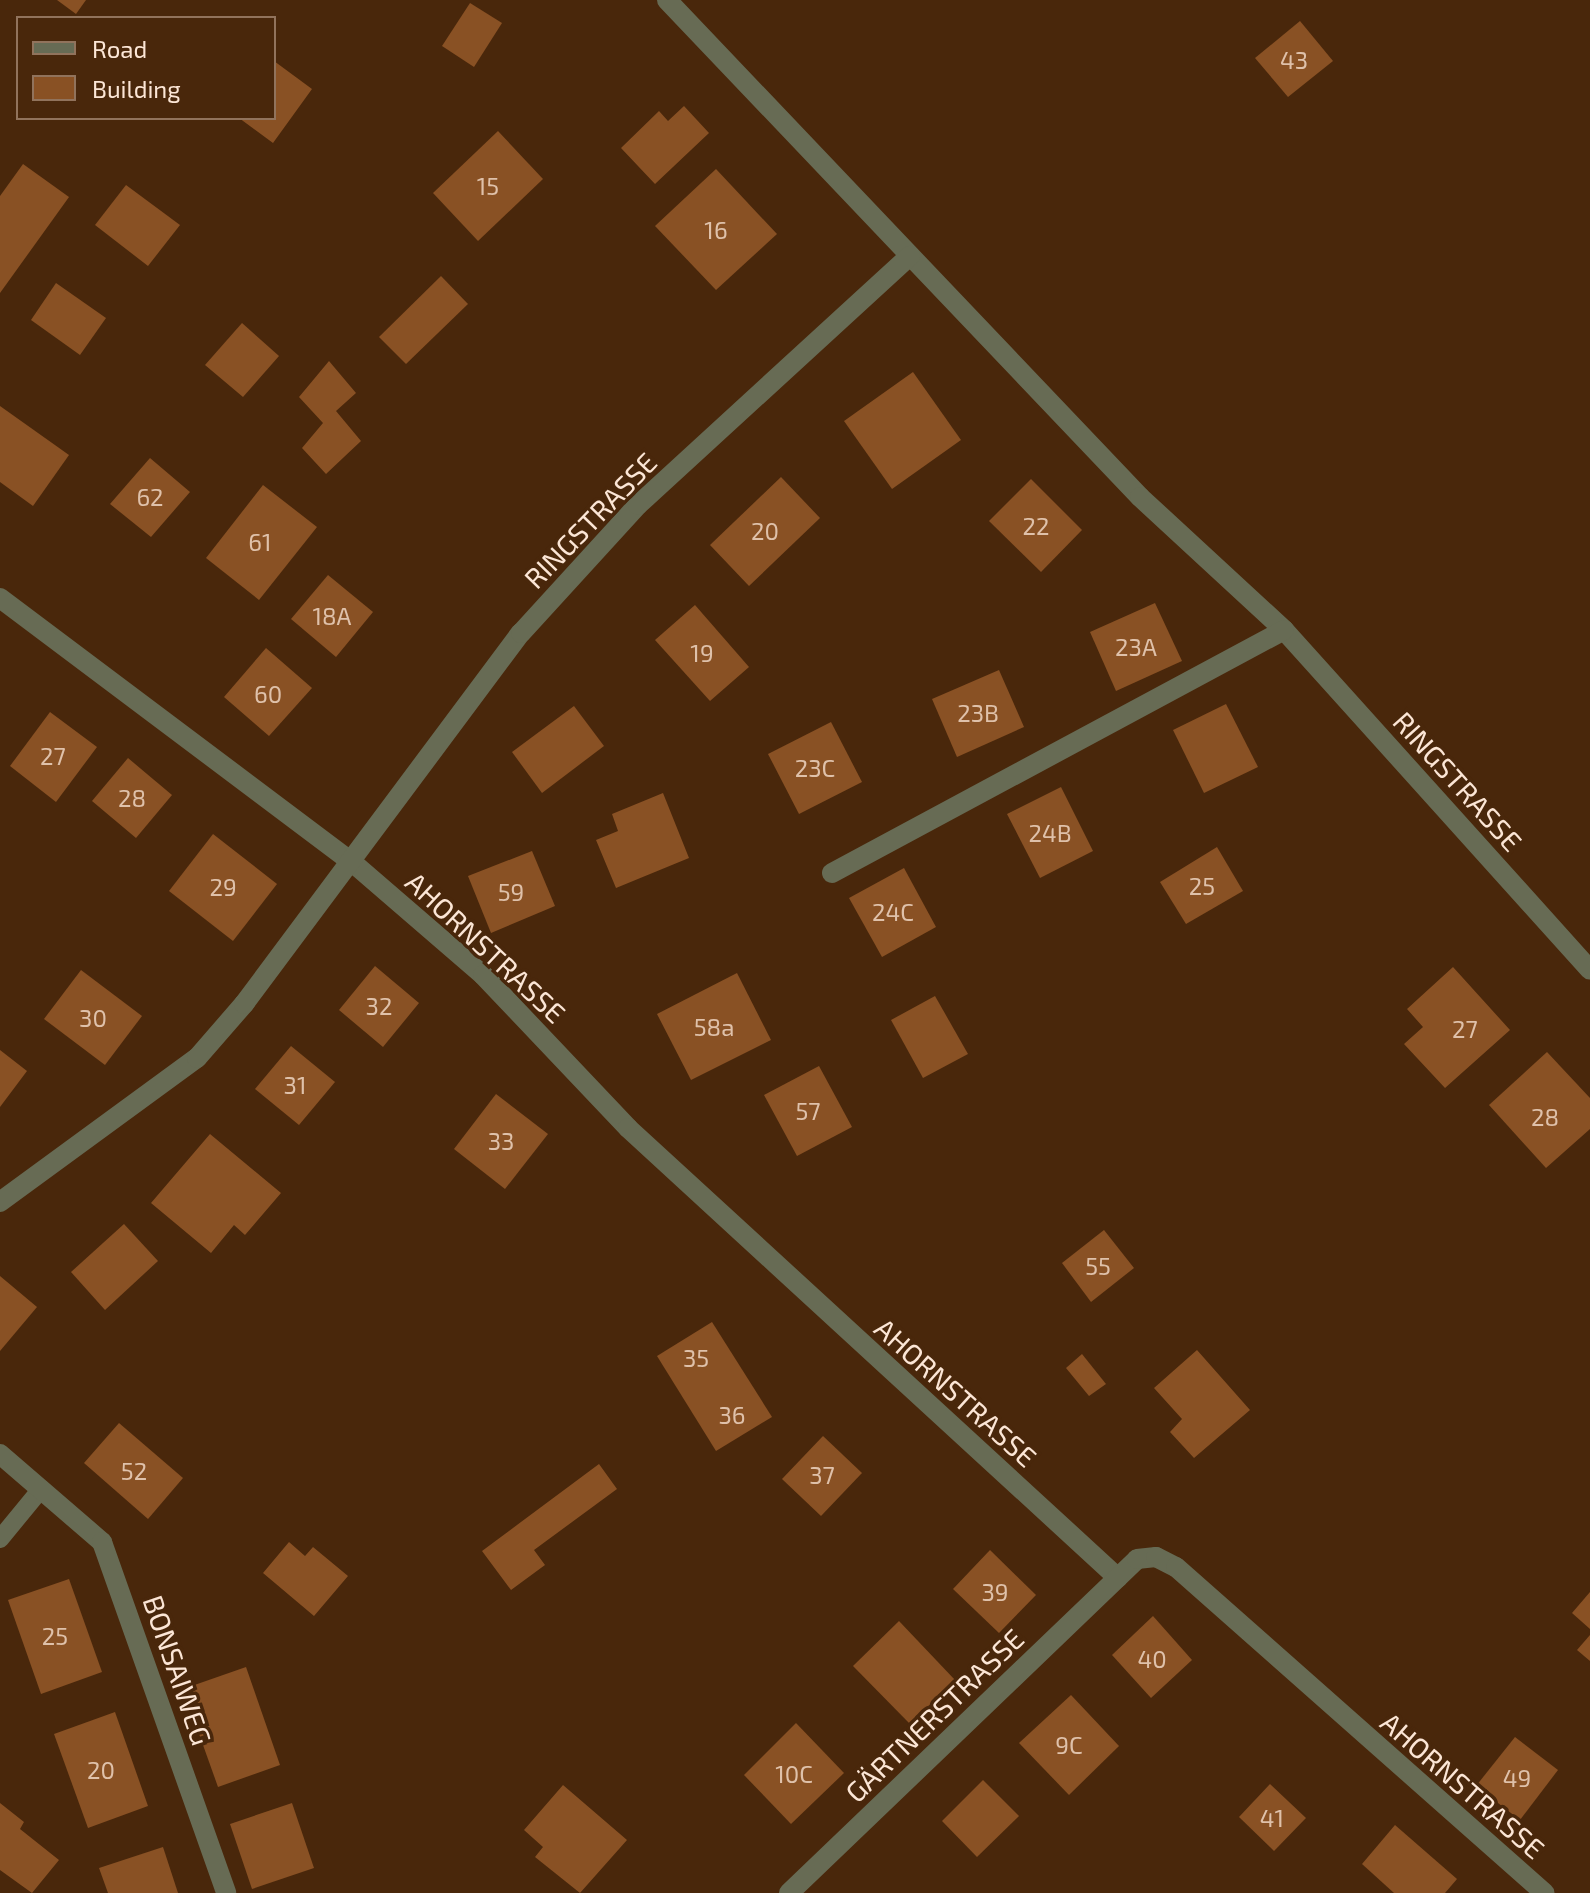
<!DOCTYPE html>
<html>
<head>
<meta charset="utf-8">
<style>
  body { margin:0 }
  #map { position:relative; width:1590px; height:1893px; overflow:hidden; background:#49270b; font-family:"Exo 2",sans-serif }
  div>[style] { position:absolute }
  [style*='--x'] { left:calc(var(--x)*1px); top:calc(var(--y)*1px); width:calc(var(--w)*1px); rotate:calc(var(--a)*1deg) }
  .building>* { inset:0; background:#895124 }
  .service>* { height:18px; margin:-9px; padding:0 9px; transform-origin:9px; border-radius:9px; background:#676b54 }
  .minor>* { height:20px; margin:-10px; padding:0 10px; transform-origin:10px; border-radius:10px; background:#676b54 }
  span { translate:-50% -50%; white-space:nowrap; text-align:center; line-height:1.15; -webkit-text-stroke:7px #49270b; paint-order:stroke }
  .number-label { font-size:24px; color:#dfc1aa }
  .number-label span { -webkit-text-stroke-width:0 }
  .street-label { font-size:28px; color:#fce6d6 }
  .legend { position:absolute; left:16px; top:16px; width:260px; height:104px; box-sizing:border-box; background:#49270b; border:2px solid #91735c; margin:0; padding:10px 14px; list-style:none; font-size:24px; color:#fce6d6 }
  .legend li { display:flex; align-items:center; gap:16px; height:40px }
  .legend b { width:40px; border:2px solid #91735c }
</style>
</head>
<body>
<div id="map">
  <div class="building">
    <div style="clip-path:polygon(57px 0,86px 0,76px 14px)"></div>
    <div style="clip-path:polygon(470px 3px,502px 23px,474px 67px,442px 46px)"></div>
    <div style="clip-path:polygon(1300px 21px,1333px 61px,1288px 97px,1255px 58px)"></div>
    <div style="clip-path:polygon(274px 61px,312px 89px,273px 143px,239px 118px,274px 118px)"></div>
    <div style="clip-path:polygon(684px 106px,709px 133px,655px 184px,621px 148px,659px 111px,668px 121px)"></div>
    <div style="clip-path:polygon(498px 131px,543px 179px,478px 241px,433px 193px)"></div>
    <div style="clip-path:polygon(23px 164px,69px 197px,0 293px,0 196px)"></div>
    <div style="clip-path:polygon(716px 169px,777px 234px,716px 290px,655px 226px)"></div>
    <div style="clip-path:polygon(126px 185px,180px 225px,148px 266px,95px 225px)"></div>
    <div style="clip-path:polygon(441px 276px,468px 304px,406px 364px,379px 337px)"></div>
    <div style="clip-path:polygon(56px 283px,106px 318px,80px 355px,31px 320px)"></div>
    <div style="clip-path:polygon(242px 323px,279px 356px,243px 397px,205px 365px)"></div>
    <div style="clip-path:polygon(329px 361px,356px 393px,336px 411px,361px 441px,326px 474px,302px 448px,323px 423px,299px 397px)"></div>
    <div style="clip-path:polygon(913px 372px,961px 440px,892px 489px,844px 421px)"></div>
    <div style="clip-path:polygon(0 406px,69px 455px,33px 506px,0 482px)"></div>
    <div style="clip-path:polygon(150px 458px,190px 492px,151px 537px,110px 504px)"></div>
    <div style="clip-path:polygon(781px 477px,820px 518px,749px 586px,710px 545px)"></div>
    <div style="clip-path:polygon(1031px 479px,1082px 530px,1041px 572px,989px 521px)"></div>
    <div style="clip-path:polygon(263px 485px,317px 527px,259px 600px,206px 558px)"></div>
    <div style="clip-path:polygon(328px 575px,373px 612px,336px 657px,291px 619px)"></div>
    <div style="clip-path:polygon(1155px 603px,1182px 661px,1116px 691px,1090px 632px)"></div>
    <div style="clip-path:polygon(695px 605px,749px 667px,710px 701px,655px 640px)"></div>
    <div style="clip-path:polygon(266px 648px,312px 688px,269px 736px,224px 697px)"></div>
    <div style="clip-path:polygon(999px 670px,1024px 727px,957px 757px,932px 699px)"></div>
    <div style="clip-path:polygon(1226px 704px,1258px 767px,1204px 793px,1173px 730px)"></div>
    <div style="clip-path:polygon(574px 706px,604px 746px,542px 793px,512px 752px)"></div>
    <div style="clip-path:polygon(50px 712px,97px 747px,56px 802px,10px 766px)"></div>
    <div style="clip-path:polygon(831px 722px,862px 782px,799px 814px,768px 754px)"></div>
    <div style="clip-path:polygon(128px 758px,172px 795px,136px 838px,92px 801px)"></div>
    <div style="clip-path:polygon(1061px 787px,1093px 851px,1040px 878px,1007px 814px)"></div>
    <div style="clip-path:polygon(663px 793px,689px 858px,616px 888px,596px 840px,618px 831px,612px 814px)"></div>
    <div style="clip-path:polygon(213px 834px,277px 884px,233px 941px,169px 891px)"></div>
    <div style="clip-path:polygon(1217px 847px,1243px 891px,1186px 924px,1160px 882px)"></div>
    <div style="clip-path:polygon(532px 851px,555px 906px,491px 933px,468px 876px)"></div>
    <div style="clip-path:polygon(904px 868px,936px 927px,882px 957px,849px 898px)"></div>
    <div style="clip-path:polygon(375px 966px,419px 1003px,383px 1047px,339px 1010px)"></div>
    <div style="clip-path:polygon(1453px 967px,1510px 1030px,1445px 1088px,1404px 1044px,1423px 1027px,1407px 1009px)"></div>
    <div style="clip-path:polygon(81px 970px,142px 1016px,105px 1065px,44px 1019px)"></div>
    <div style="clip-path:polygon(737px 973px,771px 1040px,691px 1080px,657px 1014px)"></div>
    <div style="clip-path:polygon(935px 996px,968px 1054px,923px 1078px,891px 1020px)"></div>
    <div style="clip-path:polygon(291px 1046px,335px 1082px,299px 1125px,255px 1089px)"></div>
    <div style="clip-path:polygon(0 1050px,27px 1071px,0 1107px)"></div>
    <div style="clip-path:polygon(1547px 1052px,1590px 1098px,1590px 1129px,1546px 1168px,1489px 1105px)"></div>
    <div style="clip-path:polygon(819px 1066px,852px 1127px,797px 1156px,764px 1095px)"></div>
    <div style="clip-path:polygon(496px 1094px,548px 1134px,505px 1189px,454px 1149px)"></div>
    <div style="clip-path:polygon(210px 1134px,281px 1193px,245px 1235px,234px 1225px,211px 1253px,151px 1203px)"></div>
    <div style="clip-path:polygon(124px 1224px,158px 1261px,105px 1310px,71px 1272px)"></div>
    <div style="clip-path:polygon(1104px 1230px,1134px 1268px,1091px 1302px,1062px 1263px)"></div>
    <div style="clip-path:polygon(0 1276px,37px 1307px,0 1351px)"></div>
    <div style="clip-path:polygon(712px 1322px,772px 1417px,716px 1451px,657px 1356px)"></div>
    <div style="clip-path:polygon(1197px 1350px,1250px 1410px,1194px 1458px,1170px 1432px,1182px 1419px,1154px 1388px)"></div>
    <div style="clip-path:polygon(1082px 1354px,1106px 1384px,1089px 1396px,1066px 1368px)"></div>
    <div style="clip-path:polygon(119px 1423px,183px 1478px,148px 1519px,84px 1463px)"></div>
    <div style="clip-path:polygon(823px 1436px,862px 1473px,821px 1516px,782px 1479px)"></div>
    <div style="clip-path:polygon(599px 1464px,617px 1489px,534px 1550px,545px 1565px,511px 1590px,482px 1551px)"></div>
    <div style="clip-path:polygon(289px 1542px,305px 1556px,313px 1547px,348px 1576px,314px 1616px,263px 1573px)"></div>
    <div style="clip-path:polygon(990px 1550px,1036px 1595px,999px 1633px,953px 1589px)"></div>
    <div style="clip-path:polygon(69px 1579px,102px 1672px,41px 1694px,8px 1600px)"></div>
    <div style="clip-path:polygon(1590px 1592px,1590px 1629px,1572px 1613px)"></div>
    <div style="clip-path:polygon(1153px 1616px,1192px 1660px,1151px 1698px,1112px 1655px)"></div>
    <div style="clip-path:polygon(899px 1621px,955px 1680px,910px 1724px,853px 1666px)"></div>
    <div style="clip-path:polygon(1590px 1635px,1590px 1661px,1577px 1650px)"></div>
    <div style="clip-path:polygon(246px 1667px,280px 1765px,218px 1787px,183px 1689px)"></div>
    <div style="clip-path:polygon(1071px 1695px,1119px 1746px,1069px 1795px,1019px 1743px)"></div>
    <div style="clip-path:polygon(115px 1712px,148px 1806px,88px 1828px,54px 1734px)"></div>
    <div style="clip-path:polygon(796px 1723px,844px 1773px,791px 1824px,744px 1775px)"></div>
    <div style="clip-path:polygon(1515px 1737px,1558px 1770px,1520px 1820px,1476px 1786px)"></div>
    <div style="clip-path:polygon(983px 1780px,1019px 1816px,977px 1857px,942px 1821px)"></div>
    <div style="clip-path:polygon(1270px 1784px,1306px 1818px,1274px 1851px,1239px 1817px)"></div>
    <div style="clip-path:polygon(563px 1785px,627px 1840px,580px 1893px,535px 1857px,543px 1847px,524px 1830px)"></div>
    <div style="clip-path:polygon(0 1803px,24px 1822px,20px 1829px,59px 1860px,32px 1893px,0 1870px)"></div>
    <div style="clip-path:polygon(292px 1803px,314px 1868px,252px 1889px,230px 1824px)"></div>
    <div style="clip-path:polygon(1395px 1825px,1457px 1879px,1445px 1893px,1394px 1893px,1362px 1864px)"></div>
    <div style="clip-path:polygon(163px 1847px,178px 1893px,108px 1893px,99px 1868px)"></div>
  </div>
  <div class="service">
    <div style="--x:0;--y:1539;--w:65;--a:-50.6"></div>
  </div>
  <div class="minor">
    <div style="--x:667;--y:0;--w:686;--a:46.42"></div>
    <div style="--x:1140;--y:497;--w:196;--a:42.7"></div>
    <div style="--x:1284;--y:630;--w:457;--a:48"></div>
    <div style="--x:0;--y:598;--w:440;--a:36.9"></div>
    <div style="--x:352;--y:862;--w:173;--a:40.8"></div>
    <div style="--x:483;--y:975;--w:211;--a:46.5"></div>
    <div style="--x:628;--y:1128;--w:665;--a:42.56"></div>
    <div style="--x:832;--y:873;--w:513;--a:-28.26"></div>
    <div style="--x:0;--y:1202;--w:244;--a:-36.2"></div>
    <div style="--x:197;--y:1058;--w:72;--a:-49"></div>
    <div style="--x:244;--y:1004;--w:463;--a:-53.3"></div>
    <div style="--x:521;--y:633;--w:173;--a:-47.6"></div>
    <div style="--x:638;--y:505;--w:369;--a:-42.5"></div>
    <div style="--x:0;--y:1454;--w:135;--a:40.8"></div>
    <div style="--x:102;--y:1542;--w:372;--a:70.5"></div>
    <div style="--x:789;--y:1893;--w:482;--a:-43.8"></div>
    <div style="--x:1137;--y:1559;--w:19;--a:-6"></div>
    <div style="--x:1156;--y:1557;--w:22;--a:27"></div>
    <div style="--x:1176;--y:1567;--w:492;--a:41.5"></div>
  </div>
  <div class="number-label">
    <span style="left:1294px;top:60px">43</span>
    <span style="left:488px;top:186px">15</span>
    <span style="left:716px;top:230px">16</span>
    <span style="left:150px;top:497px">62</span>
    <span style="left:1036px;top:526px">22</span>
    <span style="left:765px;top:531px">20</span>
    <span style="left:260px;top:542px">61</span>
    <span style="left:332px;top:616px">18A</span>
    <span style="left:1136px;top:647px">23A</span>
    <span style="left:702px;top:653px">19</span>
    <span style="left:268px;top:694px">60</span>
    <span style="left:978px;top:713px">23B</span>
    <span style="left:53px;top:756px">27</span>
    <span style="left:815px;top:768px">23C</span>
    <span style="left:132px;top:798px">28</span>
    <span style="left:1050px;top:833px">24B</span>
    <span style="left:1202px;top:886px">25</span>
    <span style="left:223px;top:887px">29</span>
    <span style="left:511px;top:892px">59</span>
    <span style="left:893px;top:912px">24C</span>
    <span style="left:379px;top:1006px">32</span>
    <span style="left:93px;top:1018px">30</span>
    <span style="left:714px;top:1027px">58a</span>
    <span style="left:1465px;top:1029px">27</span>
    <span style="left:295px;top:1085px">31</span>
    <span style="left:808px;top:1111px">57</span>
    <span style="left:1545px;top:1117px">28</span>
    <span style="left:501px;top:1141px">33</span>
    <span style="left:1098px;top:1266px">55</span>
    <span style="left:696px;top:1358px">35</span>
    <span style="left:732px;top:1415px">36</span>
    <span style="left:134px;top:1471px">52</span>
    <span style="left:822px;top:1475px">37</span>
    <span style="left:995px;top:1592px">39</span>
    <span style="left:55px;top:1636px">25</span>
    <span style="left:1152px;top:1659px">40</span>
    <span style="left:1069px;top:1745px">9C</span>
    <span style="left:101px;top:1770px">20</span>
    <span style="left:794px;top:1774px">10C</span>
    <span style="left:1517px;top:1778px">49</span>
    <span style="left:1272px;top:1818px">41</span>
  </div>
  <div class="street-label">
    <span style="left:590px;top:520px;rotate:-46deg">RINGSTRASSE</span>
    <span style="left:1458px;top:781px;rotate:48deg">RINGSTRASSE</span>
    <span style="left:486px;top:947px;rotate:43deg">AHORNSTRASSE</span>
    <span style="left:956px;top:1392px;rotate:42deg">AHORNSTRASSE</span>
    <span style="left:178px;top:1670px;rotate:71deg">BONSAIWEG</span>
    <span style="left:934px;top:1715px;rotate:-44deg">GÄRTNERSTRASSE</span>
    <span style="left:1463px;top:1785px;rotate:41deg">AHORNSTRASSE</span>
  </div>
  <ul class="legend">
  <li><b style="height:10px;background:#676b54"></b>Road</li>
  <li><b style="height:22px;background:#895124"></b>Building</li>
  </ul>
</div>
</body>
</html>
